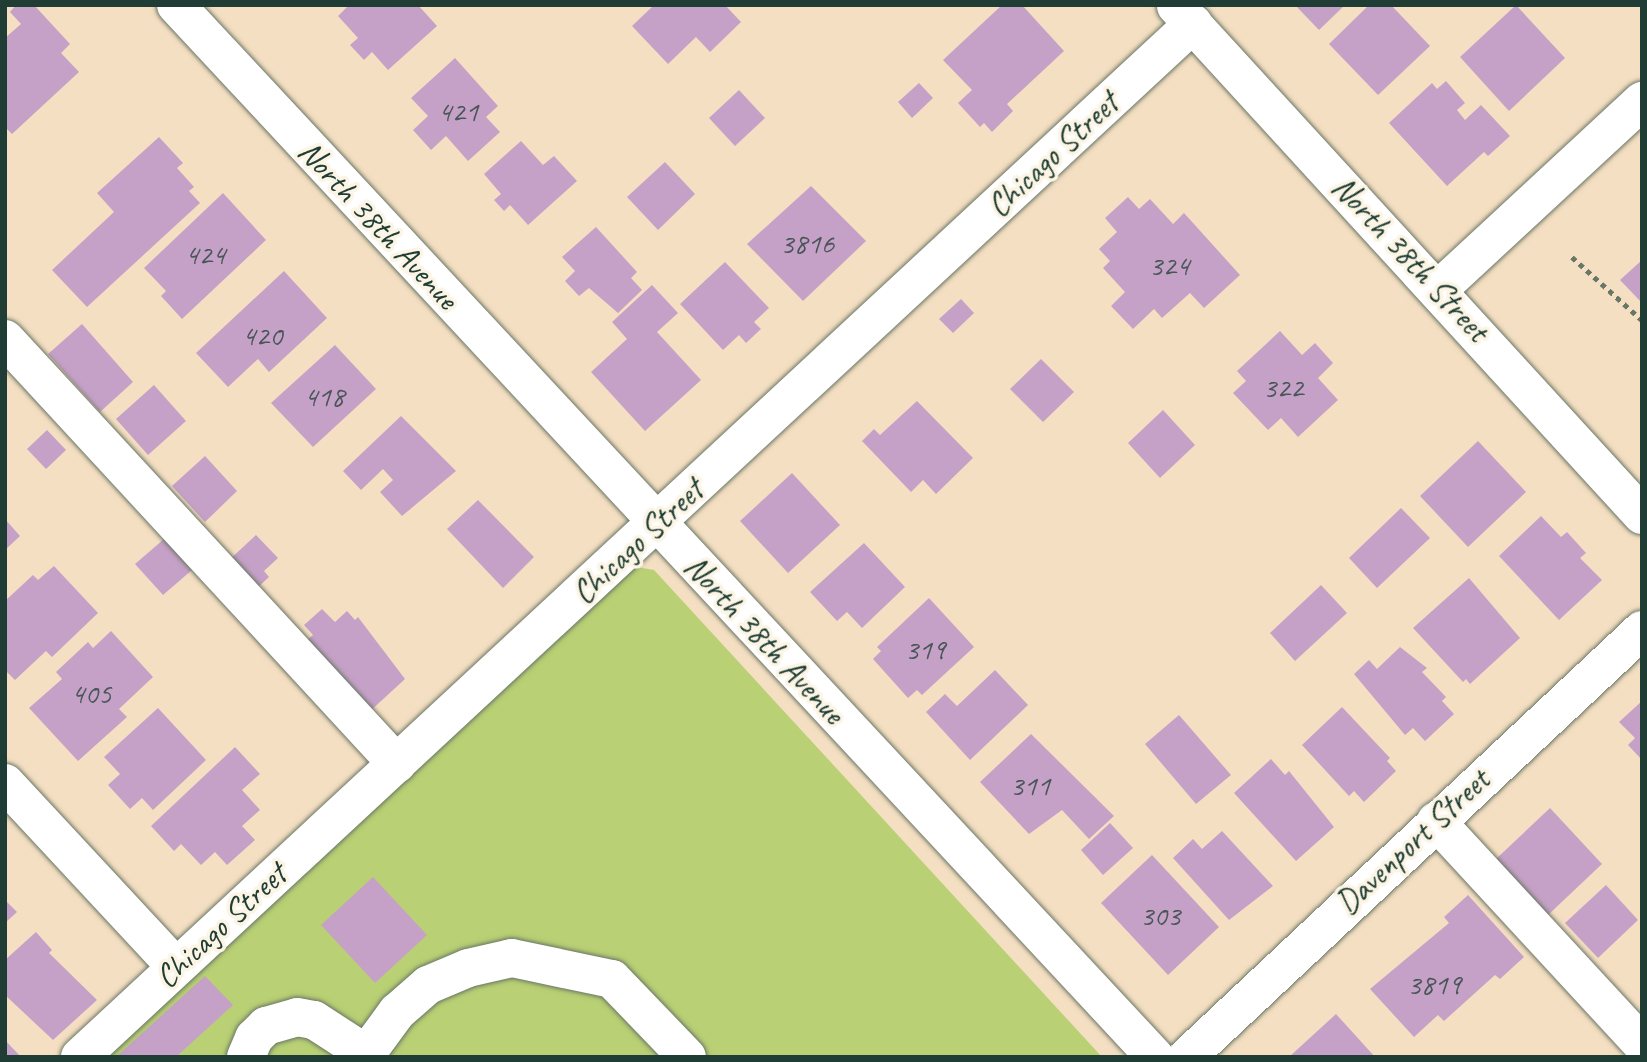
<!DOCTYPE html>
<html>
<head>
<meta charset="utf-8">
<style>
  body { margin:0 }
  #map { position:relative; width:1647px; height:1062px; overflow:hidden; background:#f5dfc2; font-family:Caveat,sans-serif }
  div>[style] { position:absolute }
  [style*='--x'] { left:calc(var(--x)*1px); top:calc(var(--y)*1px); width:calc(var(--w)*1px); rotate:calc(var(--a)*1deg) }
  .green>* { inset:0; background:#b9d074 }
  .building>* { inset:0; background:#c6a1c7 }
  .path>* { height:4.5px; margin-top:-2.25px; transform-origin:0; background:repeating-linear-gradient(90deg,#6a7666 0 5px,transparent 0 10px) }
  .roads { filter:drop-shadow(0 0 2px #6a7666) drop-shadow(0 0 2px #6a7666) }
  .minor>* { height:38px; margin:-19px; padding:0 19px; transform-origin:19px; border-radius:19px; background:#fff }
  span { translate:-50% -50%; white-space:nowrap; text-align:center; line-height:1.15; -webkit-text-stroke:7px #fcf5e5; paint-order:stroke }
  .number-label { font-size:30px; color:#495659 }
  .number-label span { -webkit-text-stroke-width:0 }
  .street-label { font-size:33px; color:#1f3d34 }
  .frame { position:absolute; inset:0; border:7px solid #1f3d34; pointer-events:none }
</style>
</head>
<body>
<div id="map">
  <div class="green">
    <div style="clip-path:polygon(631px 566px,654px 570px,1102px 1057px,100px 1057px)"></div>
  </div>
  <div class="building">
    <div style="clip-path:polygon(16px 5px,34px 5px,70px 44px,61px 53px,79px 72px,12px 134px,5px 127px,5px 38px,21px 24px,10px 12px)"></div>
    <div style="clip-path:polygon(349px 5px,418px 5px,437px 26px,388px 70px,372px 52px,364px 60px,350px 45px,358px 38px,338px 16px)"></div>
    <div style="clip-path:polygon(654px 5px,725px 5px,741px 22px,710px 52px,696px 37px,668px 64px,632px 26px)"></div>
    <div style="clip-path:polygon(1002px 5px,1022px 5px,1064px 51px,1007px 104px,1013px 111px,992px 132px,984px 123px,980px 127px,958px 103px,972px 90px,943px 60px)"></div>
    <div style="clip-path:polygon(1295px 5px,1345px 5px,1319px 30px)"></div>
    <div style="clip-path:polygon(1369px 5px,1391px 5px,1430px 46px,1378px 95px,1329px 44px)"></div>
    <div style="clip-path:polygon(1516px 5px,1565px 58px,1509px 111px,1460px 57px)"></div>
    <div style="clip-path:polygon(455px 58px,498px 106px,486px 117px,500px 132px,468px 161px,446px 136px,431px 150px,413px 130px,428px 116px,411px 98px)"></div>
    <div style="clip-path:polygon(1446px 81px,1465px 103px,1457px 110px,1465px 120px,1481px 105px,1510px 136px,1488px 156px,1484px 152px,1447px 186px,1389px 123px,1432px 83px,1437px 89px)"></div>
    <div style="clip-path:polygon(919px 83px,933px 98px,912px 118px,898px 102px)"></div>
    <div style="clip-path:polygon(739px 90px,765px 118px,735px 146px,709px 118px)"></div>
    <div style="clip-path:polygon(159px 137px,183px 163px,177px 168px,194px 187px,189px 191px,200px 203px,87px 307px,52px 270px,114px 212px,97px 193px)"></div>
    <div style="clip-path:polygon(521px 141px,543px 165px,554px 156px,577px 181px,528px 225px,510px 205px,504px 211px,494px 200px,501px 194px,484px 174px)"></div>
    <div style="clip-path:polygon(665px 162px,695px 194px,658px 230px,627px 197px)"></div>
    <div style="clip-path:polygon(811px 186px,866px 241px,803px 301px,747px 244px)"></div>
    <div style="clip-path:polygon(223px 193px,266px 240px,182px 319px,161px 296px,166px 291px,144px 268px)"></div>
    <div style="clip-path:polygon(1128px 197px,1139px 209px,1150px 199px,1173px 224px,1184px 213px,1240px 275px,1204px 308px,1190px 293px,1162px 318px,1154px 309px,1133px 329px,1111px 306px,1125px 292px,1103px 268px,1110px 261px,1099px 249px,1117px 232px,1105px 218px)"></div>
    <div style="clip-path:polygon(596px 227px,637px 272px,631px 278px,642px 290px,618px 313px,589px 288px,579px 296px,565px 281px,575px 271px,562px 257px)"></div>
    <div style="clip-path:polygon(1642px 260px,1642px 303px,1620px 280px)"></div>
    <div style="clip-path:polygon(725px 262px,769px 308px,754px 322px,761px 329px,746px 343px,739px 335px,723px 350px,680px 304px)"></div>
    <div style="clip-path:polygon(284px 271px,327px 318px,269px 372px,258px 359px,228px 387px,196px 353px)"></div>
    <div style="clip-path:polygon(652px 285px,678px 313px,657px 332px,701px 380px,645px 431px,591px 372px,627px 339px,612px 322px)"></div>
    <div style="clip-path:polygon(961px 299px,974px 313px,953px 333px,939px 319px)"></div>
    <div style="clip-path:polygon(82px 324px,133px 382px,100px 412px,48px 354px)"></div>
    <div style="clip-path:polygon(1280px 331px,1302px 355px,1315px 343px,1333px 363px,1318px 378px,1338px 400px,1298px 437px,1281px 418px,1268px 430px,1233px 393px,1246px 381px,1237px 371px)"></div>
    <div style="clip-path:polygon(335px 345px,376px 389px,313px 447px,271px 403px)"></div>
    <div style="clip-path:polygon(1041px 359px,1074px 392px,1043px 422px,1010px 389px)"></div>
    <div style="clip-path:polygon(154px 385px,186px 421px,148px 455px,116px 419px)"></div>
    <div style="clip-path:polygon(917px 401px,973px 458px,936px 494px,923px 480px,911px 492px,862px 441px,874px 429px,880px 435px)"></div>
    <div style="clip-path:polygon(1163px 410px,1195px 445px,1160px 478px,1128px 443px)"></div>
    <div style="clip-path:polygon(401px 416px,456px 471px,402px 516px,380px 492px,393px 480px,383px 469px,361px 490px,343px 471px)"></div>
    <div style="clip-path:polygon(47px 430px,66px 450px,46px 469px,27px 449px)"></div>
    <div style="clip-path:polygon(1478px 441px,1526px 492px,1468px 547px,1420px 496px)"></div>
    <div style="clip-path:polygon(205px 456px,237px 491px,205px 522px,172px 486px)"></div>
    <div style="clip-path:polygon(792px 473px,840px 525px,788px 573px,740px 521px)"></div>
    <div style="clip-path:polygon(478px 500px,534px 557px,503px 588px,447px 529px)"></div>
    <div style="clip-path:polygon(1401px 508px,1430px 538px,1377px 588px,1349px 558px)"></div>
    <div style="clip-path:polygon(1541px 516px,1561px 537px,1567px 532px,1586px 553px,1580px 558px,1602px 580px,1559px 620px,1499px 556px)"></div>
    <div style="clip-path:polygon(5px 519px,20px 536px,5px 550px)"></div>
    <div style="clip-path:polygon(256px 535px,278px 558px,264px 571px,269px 577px,255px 590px,228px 561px)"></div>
    <div style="clip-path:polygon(164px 539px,192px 570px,163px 595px,135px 564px)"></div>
    <div style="clip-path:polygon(864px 543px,905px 587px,862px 628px,847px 612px,837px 621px,810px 592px)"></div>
    <div style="clip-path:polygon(54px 566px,98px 613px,52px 657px,46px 651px,15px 680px,5px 670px,5px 601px,33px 575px,38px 580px)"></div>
    <div style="clip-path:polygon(1469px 578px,1520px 638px,1470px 684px,1466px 679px,1463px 682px,1413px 628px)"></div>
    <div style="clip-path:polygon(1321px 585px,1347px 613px,1295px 661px,1270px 633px)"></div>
    <div style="clip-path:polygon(929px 598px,974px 647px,922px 695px,917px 690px,908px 698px,873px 659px,881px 651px,877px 647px)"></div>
    <div style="clip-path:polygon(322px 609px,335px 622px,347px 611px,355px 620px,358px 617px,405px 679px,368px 713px,303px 643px,313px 635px,304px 625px)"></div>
    <div style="clip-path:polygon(111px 631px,153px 677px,119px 709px,127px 717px,78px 761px,29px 708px,62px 679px,56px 672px,88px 642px,93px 648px)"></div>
    <div style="clip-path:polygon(1400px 647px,1427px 668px,1422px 672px,1446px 697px,1442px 701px,1454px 714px,1425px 741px,1413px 728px,1405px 735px,1354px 674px,1369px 660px,1377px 669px)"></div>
    <div style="clip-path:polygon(995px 670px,1028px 705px,970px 760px,926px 712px,945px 694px,957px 706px)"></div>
    <div style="clip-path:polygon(1642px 701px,1642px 760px,1628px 745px,1635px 738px,1619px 722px)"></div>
    <div style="clip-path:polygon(1342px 707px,1390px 758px,1387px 761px,1396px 771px,1364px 802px,1354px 791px,1349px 796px,1302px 745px)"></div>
    <div style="clip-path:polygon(158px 708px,206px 760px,153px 810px,142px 798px,130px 809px,108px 785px,120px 774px,104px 757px)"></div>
    <div style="clip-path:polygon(1179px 715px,1231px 775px,1196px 804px,1145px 744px)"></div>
    <div style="clip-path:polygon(1031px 734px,1114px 816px,1089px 839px,1062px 810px,1029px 834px,980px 782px)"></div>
    <div style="clip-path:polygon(235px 747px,260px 774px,242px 790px,260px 810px,242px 826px,255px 840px,227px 865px,215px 852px,201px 865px,181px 844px,174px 851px,151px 826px)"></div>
    <div style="clip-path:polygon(1271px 759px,1285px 775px,1289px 771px,1334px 827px,1296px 861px,1234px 793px)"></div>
    <div style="clip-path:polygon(1550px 808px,1602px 864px,1548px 915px,1496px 859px)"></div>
    <div style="clip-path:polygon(1110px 823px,1133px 848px,1103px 875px,1081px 850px)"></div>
    <div style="clip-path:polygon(1222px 831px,1273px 886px,1229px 920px,1173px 858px,1193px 839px,1202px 849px)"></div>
    <div style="clip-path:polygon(1152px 855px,1219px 927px,1168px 975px,1101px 903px)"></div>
    <div style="clip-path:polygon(373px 877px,427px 935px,375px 983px,321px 925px)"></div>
    <div style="clip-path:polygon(1606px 885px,1638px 920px,1598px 958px,1565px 923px)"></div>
    <div style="clip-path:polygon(1468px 895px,1524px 957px,1500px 979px,1495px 975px,1444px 1021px,1438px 1015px,1414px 1037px,1370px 989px,1449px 923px,1444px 917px)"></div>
    <div style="clip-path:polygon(5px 900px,17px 912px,5px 923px)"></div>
    <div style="clip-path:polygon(36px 932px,52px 950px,49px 953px,97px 1000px,53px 1040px,5px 995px,5px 960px)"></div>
    <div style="clip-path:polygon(205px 976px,233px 1005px,176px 1057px,116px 1057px)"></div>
    <div style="clip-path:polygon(1336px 1014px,1375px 1057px,1289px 1057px)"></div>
    <div style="clip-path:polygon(5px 1040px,21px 1057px,5px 1057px)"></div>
  </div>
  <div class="path">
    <div style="--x:1572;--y:257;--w:94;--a:42"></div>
  </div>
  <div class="roads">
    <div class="minor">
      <div style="--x:176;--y:5;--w:1437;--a:47.06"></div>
      <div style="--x:1176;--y:6;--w:690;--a:47.53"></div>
      <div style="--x:1439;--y:289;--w:277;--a:-42.8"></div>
      <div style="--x:5;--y:339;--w:578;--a:47.31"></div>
      <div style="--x:5;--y:783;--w:251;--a:47.1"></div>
      <div style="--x:1436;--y:821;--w:304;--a:47.3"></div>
      <div style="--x:80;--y:1057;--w:1519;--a:-42.87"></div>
      <div style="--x:246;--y:1057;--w:21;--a:-67"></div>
      <div style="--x:254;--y:1038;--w:17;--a:-45"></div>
      <div style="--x:266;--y:1026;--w:32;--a:-16"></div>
      <div style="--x:297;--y:1017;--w:17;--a:10"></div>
      <div style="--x:314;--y:1020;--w:61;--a:32.9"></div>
      <div style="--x:364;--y:1057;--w:56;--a:-53.7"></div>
      <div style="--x:397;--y:1012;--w:41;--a:-41.1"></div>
      <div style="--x:428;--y:985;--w:43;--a:-23"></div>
      <div style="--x:468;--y:968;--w:45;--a:-12.8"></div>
      <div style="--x:512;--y:958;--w:102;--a:11.9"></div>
      <div style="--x:612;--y:979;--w:108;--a:46.1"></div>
      <div style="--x:1187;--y:1057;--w:624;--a:-43.18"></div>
    </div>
  </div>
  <div class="number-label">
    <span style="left:458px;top:111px">421</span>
    <span style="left:807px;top:243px">3816</span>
    <span style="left:205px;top:254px">424</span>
    <span style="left:1169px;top:265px">324</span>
    <span style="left:262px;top:335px">420</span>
    <span style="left:1283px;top:387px">322</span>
    <span style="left:324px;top:396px">418</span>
    <span style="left:925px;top:649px">319</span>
    <span style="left:91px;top:693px">405</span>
    <span style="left:1030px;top:785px">311</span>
    <span style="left:1160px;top:915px">303</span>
    <span style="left:1434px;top:984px">3819</span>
  </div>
  <div class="street-label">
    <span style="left:1053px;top:155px;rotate:-43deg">Chicago Street</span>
    <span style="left:378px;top:225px;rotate:47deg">North 38th Avenue</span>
    <span style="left:1410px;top:259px;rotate:47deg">North 38th Street</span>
    <span style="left:638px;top:542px;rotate:-43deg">Chicago Street</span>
    <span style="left:764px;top:640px;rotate:47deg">North 38th Avenue</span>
    <span style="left:1413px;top:842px;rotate:-43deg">Davenport Street</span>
    <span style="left:221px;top:926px;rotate:-43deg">Chicago Street</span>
  </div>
  <div class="frame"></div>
</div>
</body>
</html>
